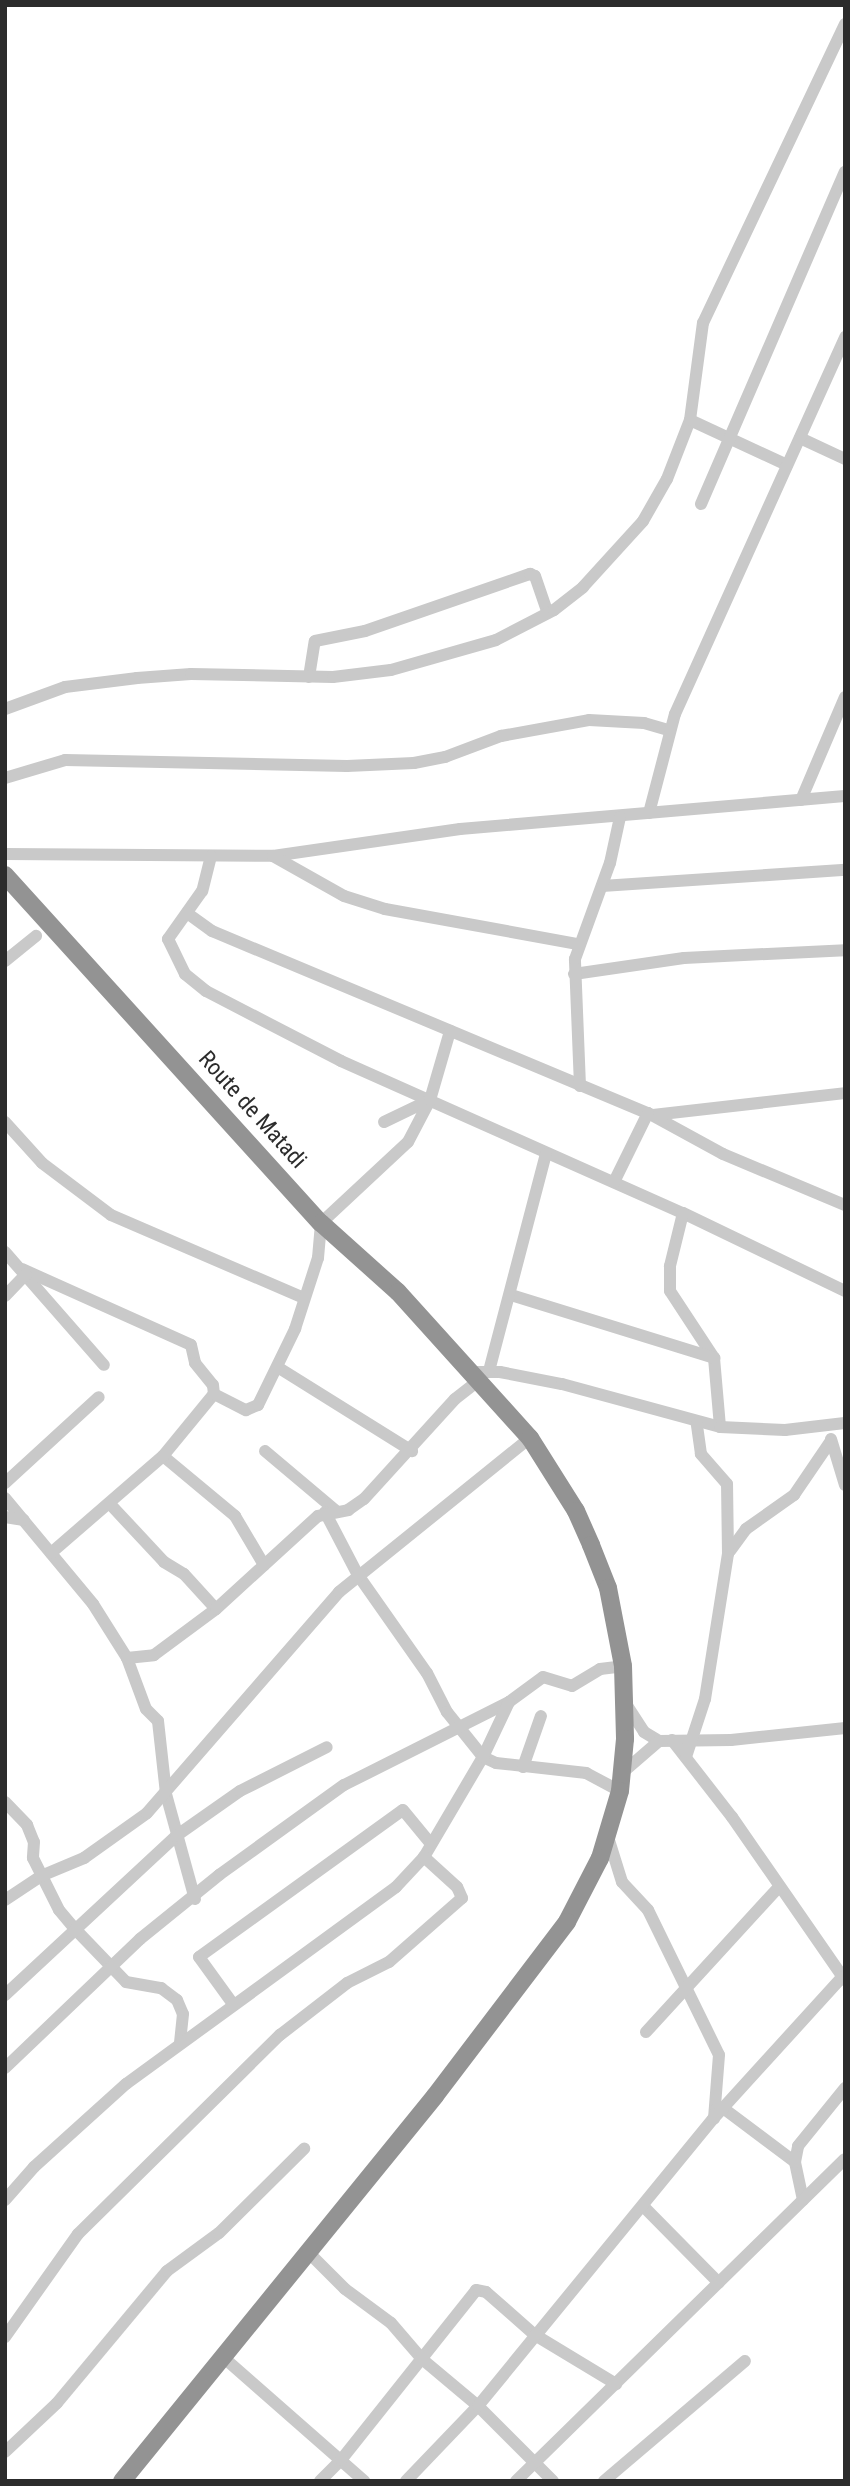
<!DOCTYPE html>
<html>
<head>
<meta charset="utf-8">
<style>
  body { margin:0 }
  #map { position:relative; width:850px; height:2486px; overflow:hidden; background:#fff; font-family:"Roboto Condensed",sans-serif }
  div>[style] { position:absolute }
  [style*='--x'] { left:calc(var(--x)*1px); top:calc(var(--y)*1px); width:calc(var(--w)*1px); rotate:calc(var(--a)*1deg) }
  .minor>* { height:12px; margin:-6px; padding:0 6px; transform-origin:6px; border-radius:6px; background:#c9c9c9 }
  .highway>* { height:18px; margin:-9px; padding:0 9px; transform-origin:9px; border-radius:9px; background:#939393 }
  span { translate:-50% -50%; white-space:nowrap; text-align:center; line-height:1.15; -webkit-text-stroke:7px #fff; paint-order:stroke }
  .street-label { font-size:23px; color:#2c2c2c }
  .frame { position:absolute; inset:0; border:7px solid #2c2c2c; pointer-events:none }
</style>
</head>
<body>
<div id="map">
  <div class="minor">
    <div style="--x:690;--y:420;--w:107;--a:24.9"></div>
    <div style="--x:800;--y:438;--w:50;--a:25"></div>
    <div style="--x:701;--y:504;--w:362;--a:-66.6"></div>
    <div style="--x:309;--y:677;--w:36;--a:-81"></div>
    <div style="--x:315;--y:641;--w:51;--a:-11.3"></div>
    <div style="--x:365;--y:631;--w:175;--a:-19.1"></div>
    <div style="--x:530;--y:574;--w:5;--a:22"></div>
    <div style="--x:535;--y:576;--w:39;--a:71"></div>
    <div style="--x:5;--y:709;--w:64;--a:-20.1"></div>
    <div style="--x:65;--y:687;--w:73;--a:-7.1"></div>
    <div style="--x:137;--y:678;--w:54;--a:-4.2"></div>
    <div style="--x:191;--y:674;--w:142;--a:1.2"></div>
    <div style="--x:333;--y:677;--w:58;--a:-6.9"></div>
    <div style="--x:391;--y:670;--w:109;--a:-15.9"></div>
    <div style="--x:496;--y:640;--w:65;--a:-27.3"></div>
    <div style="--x:554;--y:610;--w:37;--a:-38"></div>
    <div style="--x:583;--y:587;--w:89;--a:-47.7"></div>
    <div style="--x:643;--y:521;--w:48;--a:-60.3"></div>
    <div style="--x:667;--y:479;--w:63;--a:-68.7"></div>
    <div style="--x:690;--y:420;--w:98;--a:-82.4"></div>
    <div style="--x:703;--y:323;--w:331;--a:-64.6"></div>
    <div style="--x:5;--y:778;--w:63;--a:-16.7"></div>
    <div style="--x:65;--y:760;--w:282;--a:1.2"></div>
    <div style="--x:347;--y:766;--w:67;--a:-2.6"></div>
    <div style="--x:414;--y:763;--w:32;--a:-11"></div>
    <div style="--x:445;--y:757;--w:60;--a:-20.6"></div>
    <div style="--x:501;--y:736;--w:89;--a:-10.3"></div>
    <div style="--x:589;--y:720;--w:55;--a:3.1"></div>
    <div style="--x:644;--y:723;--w:26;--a:16"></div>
    <div style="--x:801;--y:800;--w:112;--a:-66.9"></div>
    <div style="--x:649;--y:813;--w:102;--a:-75.3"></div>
    <div style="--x:675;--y:714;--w:414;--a:-65.7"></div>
    <div style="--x:5;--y:854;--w:268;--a:0.4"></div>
    <div style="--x:273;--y:856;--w:189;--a:-8.2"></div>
    <div style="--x:460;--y:829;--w:386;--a:-4.9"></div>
    <div style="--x:211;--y:856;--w:36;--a:104"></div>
    <div style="--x:202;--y:891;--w:59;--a:125.3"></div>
    <div style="--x:168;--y:939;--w:39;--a:64"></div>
    <div style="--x:185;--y:974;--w:27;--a:39"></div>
    <div style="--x:206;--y:991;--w:152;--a:27.4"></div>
    <div style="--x:341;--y:1061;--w:374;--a:24"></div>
    <div style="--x:683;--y:1213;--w:180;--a:25.7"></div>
    <div style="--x:273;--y:856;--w:81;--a:29.4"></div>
    <div style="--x:344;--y:896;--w:43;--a:17.6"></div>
    <div style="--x:385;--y:909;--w:196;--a:10.3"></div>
    <div style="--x:602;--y:886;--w:244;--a:-3.8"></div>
    <div style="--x:187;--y:913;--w:31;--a:36"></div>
    <div style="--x:212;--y:931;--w:472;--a:22.7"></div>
    <div style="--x:648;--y:1113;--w:85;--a:28.7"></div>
    <div style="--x:723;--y:1154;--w:132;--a:22.7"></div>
    <div style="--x:5;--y:961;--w:40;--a:-39"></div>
    <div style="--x:574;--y:974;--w:111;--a:-8.3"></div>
    <div style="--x:684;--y:958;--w:161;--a:-2.8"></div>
    <div style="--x:580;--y:1086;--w:127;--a:-92.3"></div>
    <div style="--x:575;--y:959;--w:102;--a:-70"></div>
    <div style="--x:610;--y:863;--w:47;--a:-77.7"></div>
    <div style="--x:653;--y:1115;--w:193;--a:-6.5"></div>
    <div style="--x:5;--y:1122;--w:55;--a:47.9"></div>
    <div style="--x:42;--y:1163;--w:86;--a:37"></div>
    <div style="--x:111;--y:1215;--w:210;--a:23.3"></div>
    <div style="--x:384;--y:1122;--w:51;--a:-25.6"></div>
    <div style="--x:614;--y:1182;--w:77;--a:-63.8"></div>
    <div style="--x:683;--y:1213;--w:55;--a:103.8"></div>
    <div style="--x:670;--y:1266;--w:25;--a:90"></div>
    <div style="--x:670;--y:1291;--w:80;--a:56.7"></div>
    <div style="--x:714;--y:1358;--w:69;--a:85"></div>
    <div style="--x:5;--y:1252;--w:150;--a:48.8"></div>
    <div style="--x:22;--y:1269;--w:185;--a:24.2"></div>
    <div style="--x:191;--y:1345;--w:18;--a:77"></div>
    <div style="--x:195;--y:1363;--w:28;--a:51"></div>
    <div style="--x:213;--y:1385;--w:9;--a:84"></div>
    <div style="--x:511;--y:1295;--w:213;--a:17.2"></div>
    <div style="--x:5;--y:1296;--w:30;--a:-46"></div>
    <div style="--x:279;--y:1368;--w:157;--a:32"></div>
    <div style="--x:489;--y:1371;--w:224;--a:-75.3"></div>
    <div style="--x:469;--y:1372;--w:31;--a:0"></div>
    <div style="--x:500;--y:1372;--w:63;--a:11"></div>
    <div style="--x:562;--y:1384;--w:164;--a:15.2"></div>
    <div style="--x:720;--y:1427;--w:65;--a:2.6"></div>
    <div style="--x:785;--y:1430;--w:60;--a:-6.7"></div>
    <div style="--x:831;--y:1439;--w:48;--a:73.1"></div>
    <div style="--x:265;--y:1451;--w:92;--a:40.1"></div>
    <div style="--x:163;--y:1456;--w:94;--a:39.8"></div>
    <div style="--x:235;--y:1516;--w:57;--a:59.4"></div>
    <div style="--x:5;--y:1483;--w:127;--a:-42.5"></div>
    <div style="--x:5;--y:1498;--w:138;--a:50.3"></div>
    <div style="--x:93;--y:1604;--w:64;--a:57.8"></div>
    <div style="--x:127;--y:1658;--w:54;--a:69.6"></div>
    <div style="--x:146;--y:1709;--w:17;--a:45"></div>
    <div style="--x:158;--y:1721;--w:73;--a:83.7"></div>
    <div style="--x:166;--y:1794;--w:109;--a:74.6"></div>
    <div style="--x:110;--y:1504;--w:79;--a:47"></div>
    <div style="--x:164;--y:1562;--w:23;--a:31"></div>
    <div style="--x:184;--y:1574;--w:47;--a:47.6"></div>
    <div style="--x:325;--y:1512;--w:71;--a:62.4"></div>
    <div style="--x:358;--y:1575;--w:120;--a:54.9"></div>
    <div style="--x:427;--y:1673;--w:44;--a:62.9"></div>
    <div style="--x:447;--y:1712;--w:58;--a:51.3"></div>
    <div style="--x:483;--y:1757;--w:14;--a:25"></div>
    <div style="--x:496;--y:1763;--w:91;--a:6.3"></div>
    <div style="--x:586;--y:1773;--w:38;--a:28"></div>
    <div style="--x:5;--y:1517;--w:19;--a:9"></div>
    <div style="--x:730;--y:1551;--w:27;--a:-54"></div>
    <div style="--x:746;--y:1529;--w:59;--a:-35.3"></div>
    <div style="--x:794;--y:1495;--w:64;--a:-55.8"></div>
    <div style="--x:51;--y:1553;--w:148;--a:-40.9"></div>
    <div style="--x:163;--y:1456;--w:80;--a:-50.6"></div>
    <div style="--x:214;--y:1394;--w:36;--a:27"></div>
    <div style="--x:246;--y:1410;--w:13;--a:-23"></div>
    <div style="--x:258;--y:1405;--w:85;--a:-64"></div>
    <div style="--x:295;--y:1329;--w:75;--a:-72.1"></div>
    <div style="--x:318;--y:1258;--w:35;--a:-85"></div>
    <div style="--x:321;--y:1223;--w:119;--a:-43"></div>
    <div style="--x:408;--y:1142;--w:47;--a:-62.4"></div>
    <div style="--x:430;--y:1100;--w:72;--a:-73.8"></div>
    <div style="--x:127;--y:1658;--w:27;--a:-6"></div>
    <div style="--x:154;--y:1655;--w:77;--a:-36.6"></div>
    <div style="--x:216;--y:1609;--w:138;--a:-42.4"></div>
    <div style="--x:318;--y:1516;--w:31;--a:-11"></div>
    <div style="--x:348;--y:1510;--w:19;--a:-35"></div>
    <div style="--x:364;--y:1499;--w:135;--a:-47.7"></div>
    <div style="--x:455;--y:1399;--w:28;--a:-38"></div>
    <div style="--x:626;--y:1704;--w:33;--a:57"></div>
    <div style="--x:644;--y:1732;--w:17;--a:31"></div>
    <div style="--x:659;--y:1741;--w:72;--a:-0.8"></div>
    <div style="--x:731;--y:1740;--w:115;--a:-6"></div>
    <div style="--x:672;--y:1740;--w:98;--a:52.1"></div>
    <div style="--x:732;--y:1817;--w:198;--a:55.3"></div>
    <div style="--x:686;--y:1757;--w:61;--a:-71.9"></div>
    <div style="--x:705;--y:1699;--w:147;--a:-81"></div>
    <div style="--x:728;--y:1554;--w:70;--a:-90.8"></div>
    <div style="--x:727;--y:1484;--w:40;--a:-131"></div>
    <div style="--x:701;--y:1454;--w:30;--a:-98"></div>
    <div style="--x:523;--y:1767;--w:54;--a:-70.6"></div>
    <div style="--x:622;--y:1773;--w:49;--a:-40.9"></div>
    <div style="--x:5;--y:1802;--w:32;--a:46"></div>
    <div style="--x:27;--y:1825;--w:18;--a:68"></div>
    <div style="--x:34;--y:1842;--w:16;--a:94"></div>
    <div style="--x:33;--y:1858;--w:58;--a:63.4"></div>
    <div style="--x:59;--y:1910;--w:26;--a:50"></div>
    <div style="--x:76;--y:1930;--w:72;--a:46.1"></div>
    <div style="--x:126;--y:1982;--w:36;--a:10"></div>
    <div style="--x:161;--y:1988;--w:20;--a:37"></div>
    <div style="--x:177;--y:2000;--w:15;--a:67"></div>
    <div style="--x:183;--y:2014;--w:29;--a:96"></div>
    <div style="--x:608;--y:1837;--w:47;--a:72.7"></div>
    <div style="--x:622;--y:1882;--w:38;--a:47"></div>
    <div style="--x:648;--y:1910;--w:161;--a:63.9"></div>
    <div style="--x:719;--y:2055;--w:64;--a:94.5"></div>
    <div style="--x:5;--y:1900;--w:43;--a:-33.7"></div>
    <div style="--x:41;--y:1876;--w:47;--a:-22.7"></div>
    <div style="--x:84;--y:1858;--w:77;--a:-35.5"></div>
    <div style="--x:147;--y:1813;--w:293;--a:-49"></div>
    <div style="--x:339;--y:1592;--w:245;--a:-38.9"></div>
    <div style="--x:5;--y:1995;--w:233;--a:-42.9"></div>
    <div style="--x:176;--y:1836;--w:78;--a:-35.1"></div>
    <div style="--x:240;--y:1791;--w:97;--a:-26.8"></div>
    <div style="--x:233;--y:2004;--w:58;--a:-125.9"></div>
    <div style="--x:199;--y:1957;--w:251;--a:-35.8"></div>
    <div style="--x:403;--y:1810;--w:44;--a:50.5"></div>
    <div style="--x:646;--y:2032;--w:195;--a:-47.5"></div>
    <div style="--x:5;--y:2068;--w:187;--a:-43.7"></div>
    <div style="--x:140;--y:1939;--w:102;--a:-39"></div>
    <div style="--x:219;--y:1875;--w:154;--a:-35.8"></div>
    <div style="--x:344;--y:1785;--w:185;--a:-26.7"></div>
    <div style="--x:509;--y:1702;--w:42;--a:-36.3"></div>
    <div style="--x:543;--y:1677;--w:30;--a:17"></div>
    <div style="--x:572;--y:1686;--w:33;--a:-31"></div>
    <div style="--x:600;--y:1669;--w:23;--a:-7"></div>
    <div style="--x:716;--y:2109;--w:7;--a:-8"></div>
    <div style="--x:723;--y:2108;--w:90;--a:36.9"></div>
    <div style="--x:5;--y:2200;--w:44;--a:-48.7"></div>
    <div style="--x:34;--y:2167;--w:124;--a:-42.1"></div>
    <div style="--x:126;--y:2084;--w:334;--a:-36.1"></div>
    <div style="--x:396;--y:1887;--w:41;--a:-47"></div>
    <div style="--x:424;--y:1857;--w:116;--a:-59.5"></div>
    <div style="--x:483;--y:1757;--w:61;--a:-64.7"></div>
    <div style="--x:803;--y:2200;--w:39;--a:-102"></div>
    <div style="--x:795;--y:2162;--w:16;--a:-79"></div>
    <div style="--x:798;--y:2146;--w:75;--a:-51"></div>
    <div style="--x:645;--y:2208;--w:105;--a:45.4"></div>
    <div style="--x:309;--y:2253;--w:51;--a:45"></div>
    <div style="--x:345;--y:2289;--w:57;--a:36.5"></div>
    <div style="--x:391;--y:2323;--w:48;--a:49.3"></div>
    <div style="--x:422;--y:2359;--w:73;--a:40"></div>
    <div style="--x:478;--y:2406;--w:106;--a:45"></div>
    <div style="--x:5;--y:2337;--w:126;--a:-54.7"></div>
    <div style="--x:78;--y:2234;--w:284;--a:-44.6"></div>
    <div style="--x:280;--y:2035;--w:85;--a:-37.8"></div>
    <div style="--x:347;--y:1983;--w:47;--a:-26.6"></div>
    <div style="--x:389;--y:1962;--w:97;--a:-41.2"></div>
    <div style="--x:462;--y:1898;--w:12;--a:-114"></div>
    <div style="--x:457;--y:1887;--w:45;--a:-137.7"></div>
    <div style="--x:223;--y:2357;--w:188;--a:41.3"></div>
    <div style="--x:5;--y:2452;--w:71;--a:-43.3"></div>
    <div style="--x:57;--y:2403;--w:172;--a:-50.2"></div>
    <div style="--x:167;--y:2271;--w:64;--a:-36.2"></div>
    <div style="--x:219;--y:2233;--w:120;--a:-44.7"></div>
    <div style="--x:320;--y:2481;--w:30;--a:-45"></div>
    <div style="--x:341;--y:2460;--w:217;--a:-51.5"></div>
    <div style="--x:476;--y:2290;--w:10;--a:11"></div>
    <div style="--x:486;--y:2292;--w:65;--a:41.3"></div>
    <div style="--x:535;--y:2335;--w:95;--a:31.2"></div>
    <div style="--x:406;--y:2481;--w:104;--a:-46.2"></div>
    <div style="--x:478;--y:2406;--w:371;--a:-50.7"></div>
    <div style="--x:713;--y:2119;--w:192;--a:-47.7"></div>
    <div style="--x:516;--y:2481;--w:460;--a:-44.4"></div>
    <div style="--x:604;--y:2481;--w:185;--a:-40.4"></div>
  </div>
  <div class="highway">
    <div style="--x:5;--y:875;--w:470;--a:47.8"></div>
    <div style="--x:321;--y:1223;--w:103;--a:41.9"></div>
    <div style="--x:398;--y:1292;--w:197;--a:47.9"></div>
    <div style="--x:530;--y:1438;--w:86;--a:57.8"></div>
    <div style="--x:576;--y:1511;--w:37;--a:66"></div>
    <div style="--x:591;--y:1545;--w:46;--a:68.4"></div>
    <div style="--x:608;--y:1588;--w:79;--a:79.1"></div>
    <div style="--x:623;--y:1666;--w:73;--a:88.4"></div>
    <div style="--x:625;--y:1739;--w:52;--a:95.5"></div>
    <div style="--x:620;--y:1791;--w:70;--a:106.6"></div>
    <div style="--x:600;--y:1858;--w:72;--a:117.3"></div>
    <div style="--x:567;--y:1922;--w:218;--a:127.2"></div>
    <div style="--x:435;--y:2096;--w:496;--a:129.1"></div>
  </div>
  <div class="street-label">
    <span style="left:252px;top:1110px;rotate:48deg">Route de Matadi</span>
  </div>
  <div class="frame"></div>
</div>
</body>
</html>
